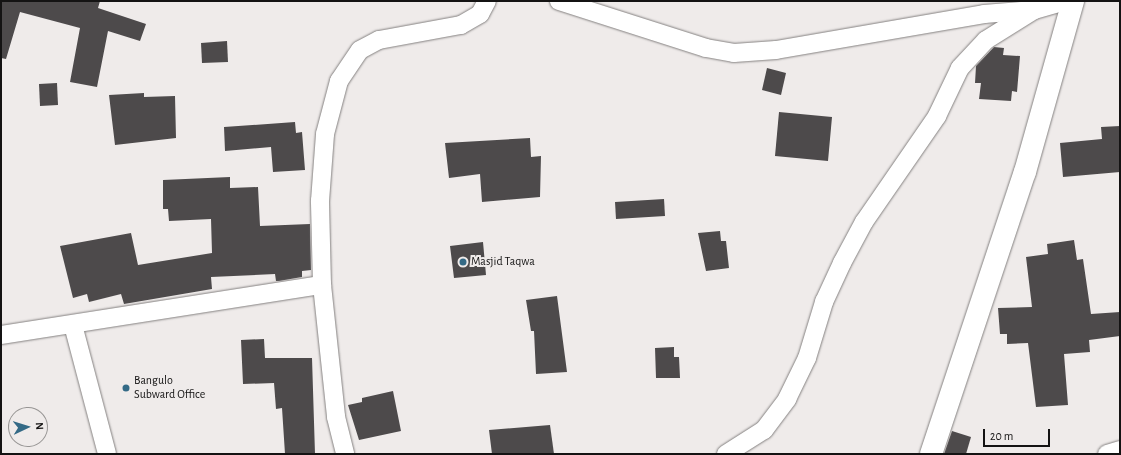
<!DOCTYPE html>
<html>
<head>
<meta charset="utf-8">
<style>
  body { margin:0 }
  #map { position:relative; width:1121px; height:455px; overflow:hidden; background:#efebea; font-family:"Alegreya Sans",sans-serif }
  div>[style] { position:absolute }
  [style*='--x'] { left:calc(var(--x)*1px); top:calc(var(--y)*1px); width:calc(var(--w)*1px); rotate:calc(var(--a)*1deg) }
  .building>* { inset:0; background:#4d4a4b }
  .roads { filter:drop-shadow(0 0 1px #848180) drop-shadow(0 0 1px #848180) }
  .minor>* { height:18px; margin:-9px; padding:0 9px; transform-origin:9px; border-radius:9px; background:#fff }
  .tertiary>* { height:22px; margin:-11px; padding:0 11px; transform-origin:11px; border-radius:11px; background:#fff }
  .dots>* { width:11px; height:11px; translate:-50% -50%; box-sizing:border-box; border:2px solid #efebea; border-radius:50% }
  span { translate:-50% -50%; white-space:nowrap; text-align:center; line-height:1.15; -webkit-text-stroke:4px #efebea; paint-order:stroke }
  .poi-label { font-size:12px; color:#141313 }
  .left { translate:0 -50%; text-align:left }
  .frame { position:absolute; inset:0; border:2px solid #141313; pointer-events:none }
  .north { position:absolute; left:8px; top:407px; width:40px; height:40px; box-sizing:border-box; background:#efebea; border:1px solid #979594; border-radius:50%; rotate:86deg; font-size:11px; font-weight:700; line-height:16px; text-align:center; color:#141313 }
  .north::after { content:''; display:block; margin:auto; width:14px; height:18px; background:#346a86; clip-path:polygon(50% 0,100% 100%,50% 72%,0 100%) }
  .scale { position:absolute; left:983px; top:429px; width:67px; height:18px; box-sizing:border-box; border:2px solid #141313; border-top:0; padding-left:5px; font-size:12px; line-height:14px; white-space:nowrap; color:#141313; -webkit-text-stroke:3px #efebea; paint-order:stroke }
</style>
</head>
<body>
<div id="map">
  <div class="building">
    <div style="clip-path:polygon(1px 1px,100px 1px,98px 8px,146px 24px,140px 41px,108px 31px,97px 87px,70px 82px,80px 28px,20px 12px,6px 59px,1px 58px)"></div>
    <div style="clip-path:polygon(227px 41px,228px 62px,202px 63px,201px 43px)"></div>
    <div style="clip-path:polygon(994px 47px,1004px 48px,1003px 55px,1020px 56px,1017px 92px,1012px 91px,1011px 101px,979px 99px,981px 83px,975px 83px,976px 66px)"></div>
    <div style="clip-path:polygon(767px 68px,786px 73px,781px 95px,762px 90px)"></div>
    <div style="clip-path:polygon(57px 83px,58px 105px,40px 106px,39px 84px)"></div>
    <div style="clip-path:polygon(144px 93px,144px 97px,175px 96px,176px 138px,115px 145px,109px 95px)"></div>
    <div style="clip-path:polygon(779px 112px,832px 117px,828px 161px,775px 156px)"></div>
    <div style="clip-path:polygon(295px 122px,296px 133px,302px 132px,305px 170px,273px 172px,271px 147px,225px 151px,224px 127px)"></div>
    <div style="clip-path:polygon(1120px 126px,1120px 172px,1063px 177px,1060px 143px,1102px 139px,1101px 127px)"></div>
    <div style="clip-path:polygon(530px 138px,531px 157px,541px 156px,540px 197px,482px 202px,480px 174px,449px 178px,445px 143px)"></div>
    <div style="clip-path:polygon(230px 177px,230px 188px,258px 187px,260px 226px,310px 224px,311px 270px,302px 271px,302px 277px,279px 281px,276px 281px,275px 274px,211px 277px,212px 289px,124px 304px,121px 294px,89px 302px,87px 294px,73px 298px,60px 246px,131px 233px,138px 265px,212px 253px,211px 219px,169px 221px,168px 209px,163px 209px,163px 180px)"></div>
    <div style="clip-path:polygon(664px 199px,665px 216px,616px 219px,615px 202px)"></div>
    <div style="clip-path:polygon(720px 231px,721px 241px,726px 241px,729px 268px,706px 271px,698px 233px)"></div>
    <div style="clip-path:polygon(1074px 240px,1077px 260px,1083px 259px,1091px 314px,1120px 312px,1120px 336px,1089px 340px,1090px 352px,1064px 354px,1068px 405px,1036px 407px,1028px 343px,1007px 344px,1007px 334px,1000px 334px,998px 308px,1032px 307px,1026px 257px,1048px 254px,1047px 244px)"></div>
    <div style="clip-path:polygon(483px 242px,486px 275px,454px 278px,450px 246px)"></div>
    <div style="clip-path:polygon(557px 296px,567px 372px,536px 374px,534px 331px,531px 331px,526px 300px)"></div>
    <div style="clip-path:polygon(264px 339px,265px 358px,312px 358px,315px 454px,285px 454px,282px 408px,276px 409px,274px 383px,243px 384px,241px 340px)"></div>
    <div style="clip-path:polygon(674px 347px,674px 357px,679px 357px,680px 378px,656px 378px,655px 348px)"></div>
    <div style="clip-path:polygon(393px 391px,401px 431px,359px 440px,348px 405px,362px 402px,362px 398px)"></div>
    <div style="clip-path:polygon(550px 425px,554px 454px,492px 454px,489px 430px)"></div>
    <div style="clip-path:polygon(952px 431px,971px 437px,966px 454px,944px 454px)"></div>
  </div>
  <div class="roads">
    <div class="minor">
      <div style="--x:559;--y:1;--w:154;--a:17.7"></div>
      <div style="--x:706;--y:48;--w:28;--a:10"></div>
      <div style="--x:734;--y:53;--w:42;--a:-4.1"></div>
      <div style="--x:776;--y:50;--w:211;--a:-9.8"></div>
      <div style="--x:984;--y:14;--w:50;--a:-4.6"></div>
      <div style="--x:1034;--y:10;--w:32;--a:-16"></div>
      <div style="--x:322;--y:285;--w:84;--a:-91.4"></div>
      <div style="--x:320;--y:201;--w:67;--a:-85.7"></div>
      <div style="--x:325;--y:134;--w:55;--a:-75.2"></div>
      <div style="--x:339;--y:81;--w:37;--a:-56"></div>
      <div style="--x:360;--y:50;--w:21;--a:-28"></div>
      <div style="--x:379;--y:40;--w:83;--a:-10.4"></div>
      <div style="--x:461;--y:25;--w:22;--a:-30"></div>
      <div style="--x:480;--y:14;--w:15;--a:-62"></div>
      <div style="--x:73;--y:325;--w:133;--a:75.2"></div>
      <div style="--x:1;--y:335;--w:325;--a:-8.9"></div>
      <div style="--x:322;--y:285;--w:133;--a:83.9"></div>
      <div style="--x:336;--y:417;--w:38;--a:76"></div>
      <div style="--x:726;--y:454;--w:45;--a:-32.3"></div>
      <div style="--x:764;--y:430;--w:39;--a:-53"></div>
      <div style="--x:787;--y:399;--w:46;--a:-64"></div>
      <div style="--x:807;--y:358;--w:59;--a:-73.1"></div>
      <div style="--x:824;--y:302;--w:43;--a:-65.2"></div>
      <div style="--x:842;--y:263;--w:47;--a:-61.8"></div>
      <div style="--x:864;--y:222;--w:129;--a:-55.4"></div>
      <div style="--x:937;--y:116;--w:53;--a:-64.4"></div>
      <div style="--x:960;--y:68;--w:38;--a:-47"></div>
      <div style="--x:986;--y:40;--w:57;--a:-32"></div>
      <div style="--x:1107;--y:454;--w:14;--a:-17"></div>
    </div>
    <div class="tertiary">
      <div style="--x:931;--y:454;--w:297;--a:-71.6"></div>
      <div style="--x:1025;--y:172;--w:178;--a:-74.3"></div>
    </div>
  </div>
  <div class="dots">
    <div style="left:463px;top:262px;background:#346a86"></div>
    <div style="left:126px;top:388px;background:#346a86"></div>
  </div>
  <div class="poi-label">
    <span class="left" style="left:471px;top:262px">Masjid Taqwa</span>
    <span class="left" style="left:134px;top:388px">Bangulo<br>Subward Office</span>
  </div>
  <div class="frame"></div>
  <div class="north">N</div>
  <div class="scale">20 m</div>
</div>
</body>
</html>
